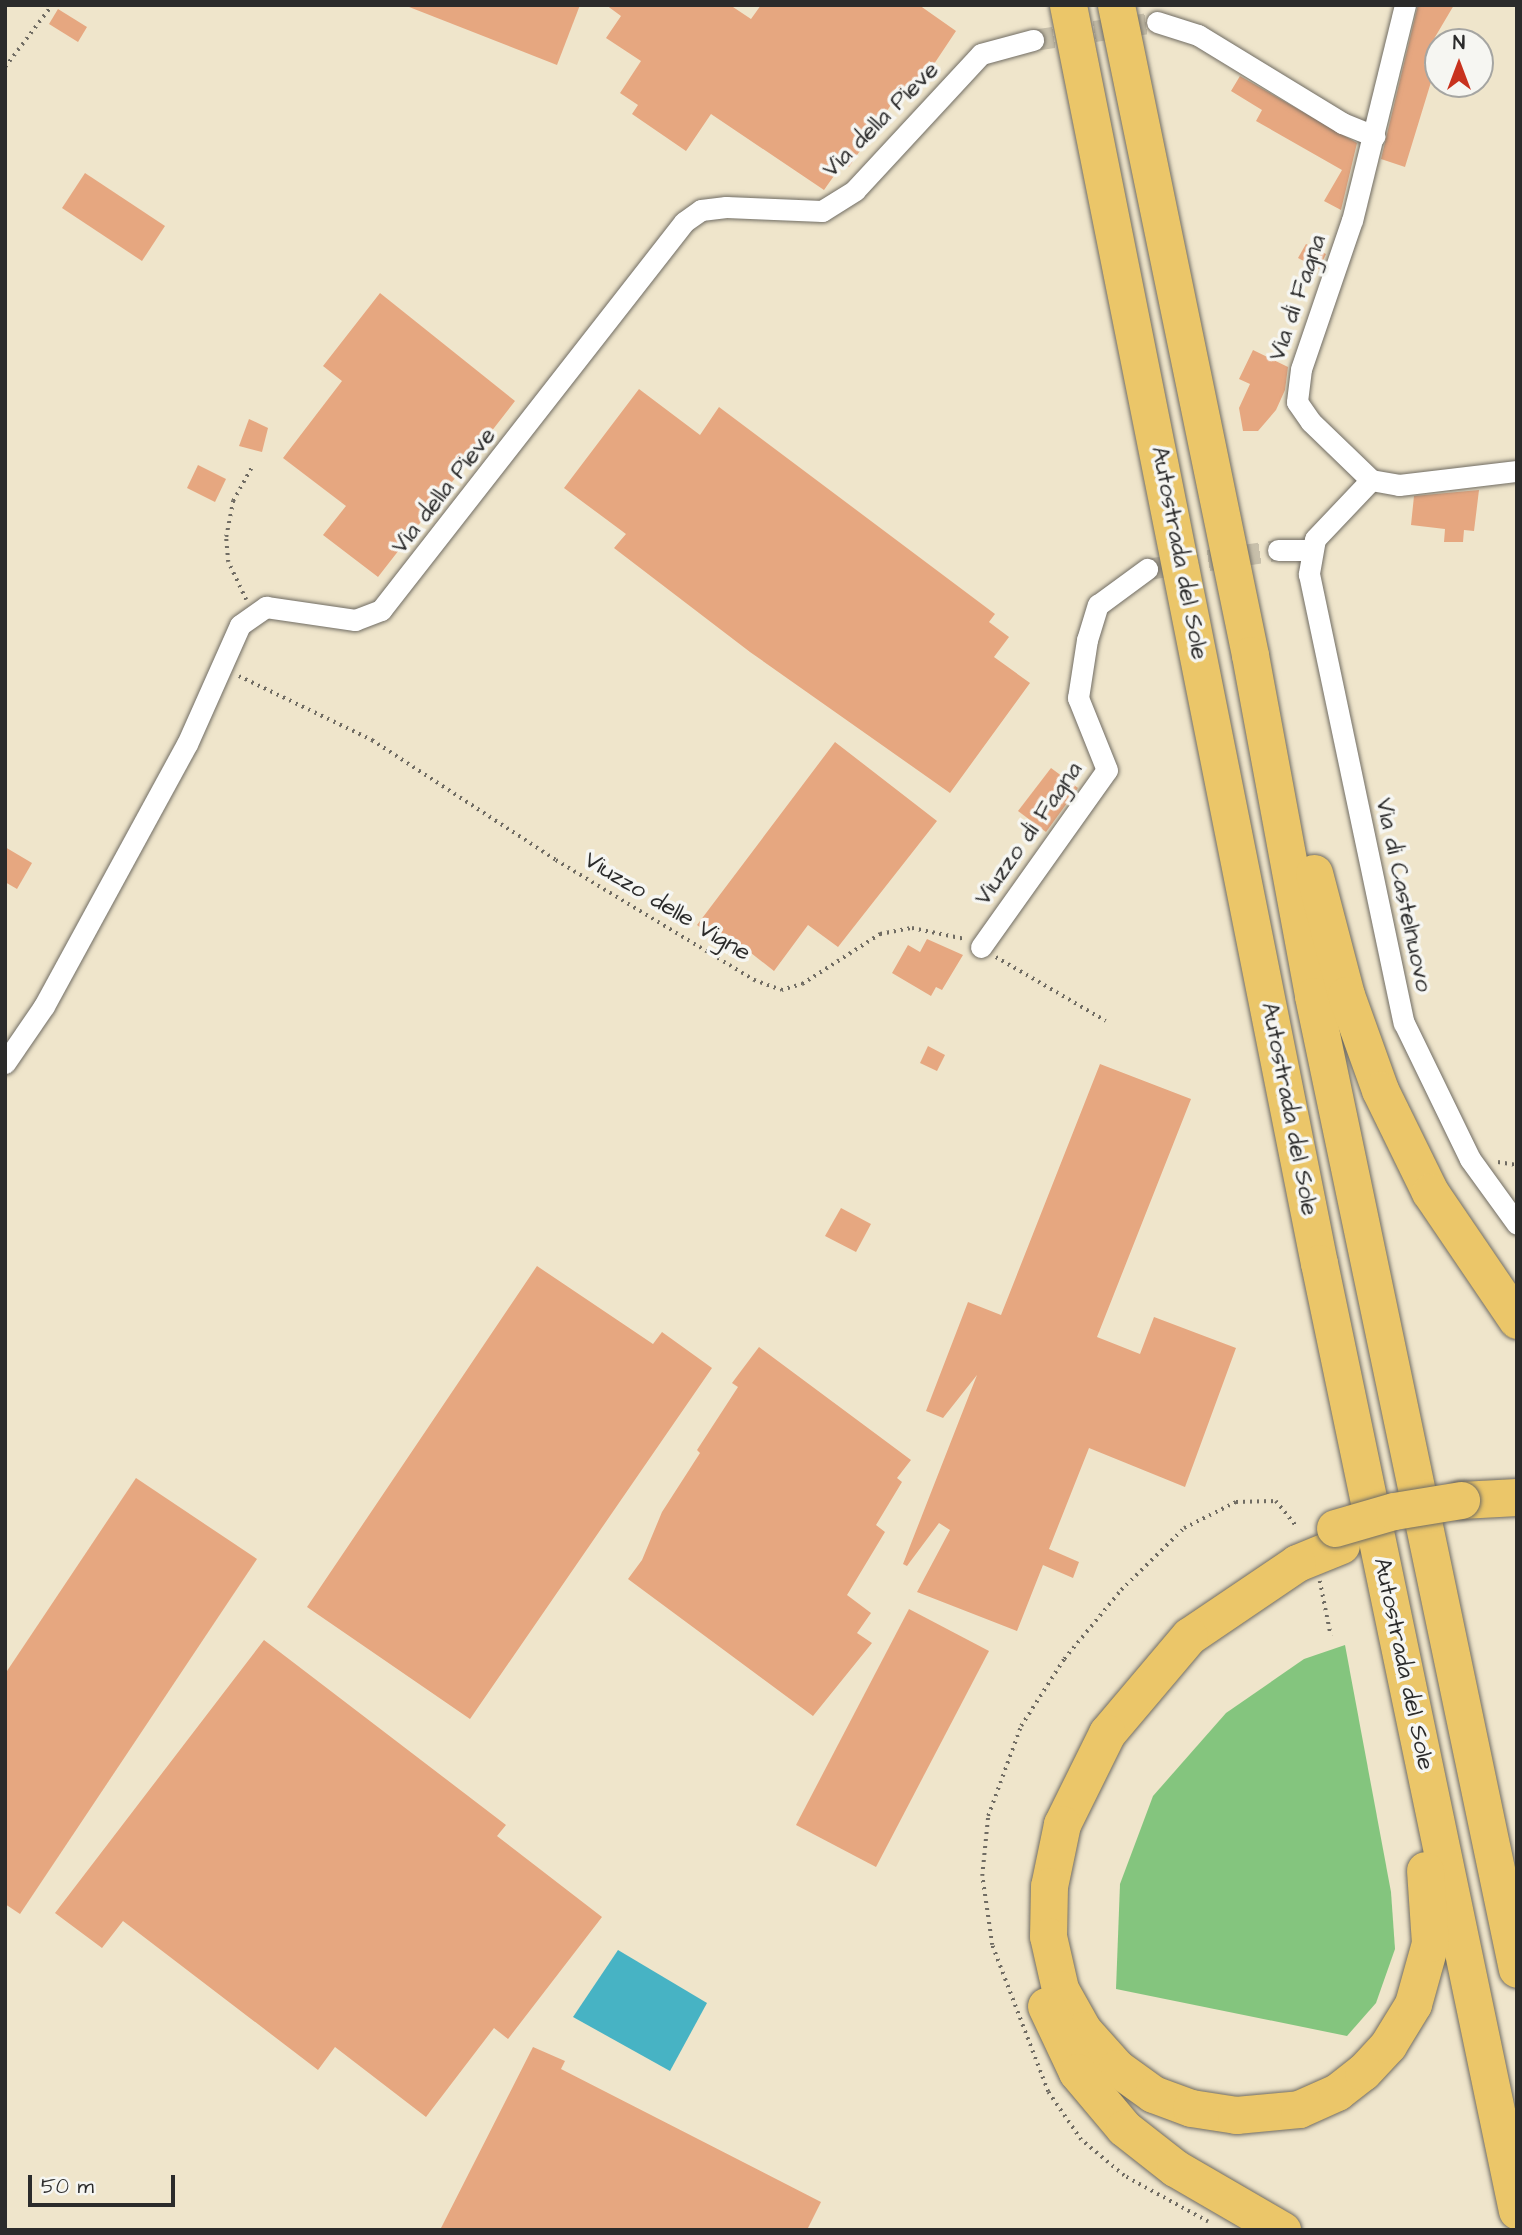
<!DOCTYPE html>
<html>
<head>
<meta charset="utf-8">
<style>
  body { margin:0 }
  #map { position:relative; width:1522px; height:2235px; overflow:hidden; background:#efe5cb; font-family:"Architects Daughter",sans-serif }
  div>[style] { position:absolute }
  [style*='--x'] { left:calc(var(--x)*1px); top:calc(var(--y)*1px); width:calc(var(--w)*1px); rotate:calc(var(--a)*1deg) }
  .green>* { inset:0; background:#84c57e }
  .water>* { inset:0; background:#47b3c4 }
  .building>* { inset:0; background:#e6a780 }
  .minor-tunnel>* { height:21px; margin-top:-10.5px; transform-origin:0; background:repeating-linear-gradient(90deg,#c8c0ab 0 21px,transparent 0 31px) }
  .path>* { height:3.5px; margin-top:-1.75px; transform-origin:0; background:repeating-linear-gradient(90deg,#706c63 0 2px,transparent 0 7px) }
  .roads { filter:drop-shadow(0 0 2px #706c63) drop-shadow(0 0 2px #706c63) }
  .minor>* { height:21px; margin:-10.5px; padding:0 10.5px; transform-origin:10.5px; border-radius:10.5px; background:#fff }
  .motorway>* { height:37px; margin:-18.5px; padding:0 18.5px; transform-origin:18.5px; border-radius:18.5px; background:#ebc669 }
  .bridges { filter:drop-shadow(0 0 2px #706c63) drop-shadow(0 0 2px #706c63) }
  .motorway-bridge>* { height:37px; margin:-18.5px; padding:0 18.5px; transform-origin:18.5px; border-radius:18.5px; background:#ebc669 }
  span { translate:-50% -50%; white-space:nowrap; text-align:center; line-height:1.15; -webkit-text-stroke:7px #f6f6f2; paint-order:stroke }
  .street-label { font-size:24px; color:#2b2b2b }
  .frame { position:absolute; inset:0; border:7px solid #2b2b2b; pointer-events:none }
  .north { position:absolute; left:1424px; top:28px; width:70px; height:70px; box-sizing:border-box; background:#f6f6f2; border:2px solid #a5a5a2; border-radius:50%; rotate:0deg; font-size:19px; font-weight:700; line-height:28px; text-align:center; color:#2b2b2b }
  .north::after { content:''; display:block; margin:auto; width:24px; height:32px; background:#c8321e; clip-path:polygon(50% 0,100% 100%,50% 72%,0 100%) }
  .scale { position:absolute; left:28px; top:2175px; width:147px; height:32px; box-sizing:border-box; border:4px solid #2b2b2b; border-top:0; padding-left:9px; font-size:21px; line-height:24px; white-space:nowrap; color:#2b2b2b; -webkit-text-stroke:5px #f6f6f2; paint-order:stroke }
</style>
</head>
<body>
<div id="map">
  <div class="green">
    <div style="clip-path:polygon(1345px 1645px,1391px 1892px,1395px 1949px,1376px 2003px,1347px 2036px,1116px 1989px,1120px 1884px,1153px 1796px,1226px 1713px,1304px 1659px)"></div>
  </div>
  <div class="water">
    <div style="clip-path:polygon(618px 1950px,707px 2003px,670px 2071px,573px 2017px)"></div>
  </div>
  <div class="building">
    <div style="clip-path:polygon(404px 5px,580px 5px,557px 65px)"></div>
    <div style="clip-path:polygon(606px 5px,730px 5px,751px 19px,761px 5px,919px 5px,956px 31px,934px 64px,929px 61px,902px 100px,897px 96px,849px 167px,843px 163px,824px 190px,711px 114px,686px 151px,632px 114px,638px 105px,620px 93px,641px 61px,606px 38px,621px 16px)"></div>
    <div style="clip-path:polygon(1418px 5px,1454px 5px,1428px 49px,1424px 65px,1435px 69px,1405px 167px,1381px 159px)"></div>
    <div style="clip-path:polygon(58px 9px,87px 27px,78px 42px,49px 24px)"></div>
    <div style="clip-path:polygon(1240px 76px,1357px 143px,1341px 210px,1324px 201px,1342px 170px,1256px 121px,1262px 110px,1231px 91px)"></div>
    <div style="clip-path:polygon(85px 173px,165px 226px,142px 261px,62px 208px)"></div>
    <div style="clip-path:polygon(1306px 244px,1326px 254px,1319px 269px,1298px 258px)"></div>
    <div style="clip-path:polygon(380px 293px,515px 401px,378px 577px,323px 535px,346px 506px,283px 458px,342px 381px,323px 366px)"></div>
    <div style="clip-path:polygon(1253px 350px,1288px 367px,1285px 390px,1276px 410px,1258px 431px,1243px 431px,1239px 408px,1250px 384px,1239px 379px)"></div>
    <div style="clip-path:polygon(639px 389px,700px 435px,719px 407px,995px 614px,989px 622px,1009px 637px,994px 657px,1030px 683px,950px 793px,750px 652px,614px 548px,626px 534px,564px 488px)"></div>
    <div style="clip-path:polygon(249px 419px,268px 428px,262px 452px,239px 446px)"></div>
    <div style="clip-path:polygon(198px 465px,226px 479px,215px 502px,187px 488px)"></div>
    <div style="clip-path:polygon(1479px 490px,1474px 531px,1464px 530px,1463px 542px,1444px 542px,1445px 529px,1411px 525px,1414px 496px)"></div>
    <div style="clip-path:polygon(835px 742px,937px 821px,838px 947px,808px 925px,774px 971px,751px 953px,745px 961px,697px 925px)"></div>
    <div style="clip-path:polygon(1051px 768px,1078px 788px,1046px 832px,1018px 811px)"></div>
    <div style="clip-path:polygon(5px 847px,32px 863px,17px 889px,5px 882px)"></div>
    <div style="clip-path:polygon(927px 939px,963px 955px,942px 990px,936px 987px,931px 996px,892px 973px,908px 945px,920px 952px)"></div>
    <div style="clip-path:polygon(928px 1046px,945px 1055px,937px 1071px,920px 1063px)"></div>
    <div style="clip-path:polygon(1100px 1064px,1191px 1099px,1097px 1337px,1140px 1354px,1154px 1317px,1236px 1348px,1185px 1487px,1089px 1448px,1049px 1549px,1079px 1562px,1073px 1578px,1043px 1565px,1017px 1631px,917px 1592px,950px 1530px,939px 1523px,907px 1566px,903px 1564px,977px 1375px,943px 1418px,926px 1411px,968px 1302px,1001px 1315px)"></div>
    <div style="clip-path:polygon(841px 1208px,871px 1224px,856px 1252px,825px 1236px)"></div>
    <div style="clip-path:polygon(537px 1266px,653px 1344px,662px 1332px,712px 1368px,470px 1719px,307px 1607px)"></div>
    <div style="clip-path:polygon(759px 1347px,911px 1460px,897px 1478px,902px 1482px,876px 1525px,885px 1532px,847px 1595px,871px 1613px,857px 1633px,872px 1643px,813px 1716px,628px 1579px,642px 1560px,662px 1512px,700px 1453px,697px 1450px,738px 1387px,732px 1383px)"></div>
    <div style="clip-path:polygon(136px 1478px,257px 1559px,20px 1914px,5px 1904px,5px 1674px)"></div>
    <div style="clip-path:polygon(909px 1609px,989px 1651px,876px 1867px,796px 1825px)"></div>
    <div style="clip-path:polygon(264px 1640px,506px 1825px,497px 1836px,602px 1917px,508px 2039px,494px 2028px,426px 2117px,335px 2047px,318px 2070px,123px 1921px,102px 1948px,55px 1913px)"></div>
    <div style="clip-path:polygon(533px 2047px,565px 2061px,561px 2069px,821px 2202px,807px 2230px,440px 2230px)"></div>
  </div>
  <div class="minor-tunnel">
    <div style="--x:1033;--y:40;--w:125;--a:-8.3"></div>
    <div style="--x:1147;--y:569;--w:132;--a:-8.3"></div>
  </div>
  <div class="path">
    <div style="--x:5;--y:67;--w:78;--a:-52.8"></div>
    <div style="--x:246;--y:600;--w:42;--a:-115.3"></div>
    <div style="--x:228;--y:562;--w:25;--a:-95"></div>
    <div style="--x:226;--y:537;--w:37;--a:-79"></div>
    <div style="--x:233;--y:501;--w:38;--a:-61"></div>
    <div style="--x:239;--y:676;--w:148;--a:25.7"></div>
    <div style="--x:372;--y:740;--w:220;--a:33.1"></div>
    <div style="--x:556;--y:860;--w:232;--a:31.2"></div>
    <div style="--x:754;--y:980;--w:29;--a:20"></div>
    <div style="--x:781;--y:990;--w:22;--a:-16"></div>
    <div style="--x:802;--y:984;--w:93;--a:-32.7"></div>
    <div style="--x:880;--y:934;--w:33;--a:-11"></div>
    <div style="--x:912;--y:928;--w:54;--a:11.7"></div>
    <div style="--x:996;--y:957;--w:127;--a:30.2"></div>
    <div style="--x:1498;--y:1162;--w:19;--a:9"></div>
    <div style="--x:1320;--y:1581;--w:56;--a:78.7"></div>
    <div style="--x:1208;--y:2222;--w:96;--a:-151.3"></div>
    <div style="--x:1124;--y:2176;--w:56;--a:-140.1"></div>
    <div style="--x:1081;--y:2140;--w:58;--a:-124.5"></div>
    <div style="--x:1048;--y:2092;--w:157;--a:-110.9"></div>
    <div style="--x:992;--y:1945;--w:70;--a:-98.2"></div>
    <div style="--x:982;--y:1876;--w:60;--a:-84.3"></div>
    <div style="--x:988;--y:1816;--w:96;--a:-69.9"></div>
    <div style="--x:1021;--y:1726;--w:80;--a:-57.3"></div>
    <div style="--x:1064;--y:1659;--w:89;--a:-50.4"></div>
    <div style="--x:1121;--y:1590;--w:88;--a:-44.5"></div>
    <div style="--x:1184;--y:1528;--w:58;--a:-26.6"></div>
    <div style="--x:1236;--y:1502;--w:40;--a:-1.4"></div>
    <div style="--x:1276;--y:1501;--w:33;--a:51"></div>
  </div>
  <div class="roads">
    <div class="minor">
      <div style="--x:1405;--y:5;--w:221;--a:103.8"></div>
      <div style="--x:1352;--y:220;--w:157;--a:108.9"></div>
      <div style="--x:1301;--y:369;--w:33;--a:97"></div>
      <div style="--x:1297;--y:402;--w:24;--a:55"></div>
      <div style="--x:1311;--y:422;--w:83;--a:44"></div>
      <div style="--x:1371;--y:480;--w:28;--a:10"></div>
      <div style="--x:1399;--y:485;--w:119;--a:-6.8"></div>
      <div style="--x:1157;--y:22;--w:43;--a:17.6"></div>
      <div style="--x:1198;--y:35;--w:169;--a:31.4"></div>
      <div style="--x:1342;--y:123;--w:35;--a:22"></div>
      <div style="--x:1371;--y:480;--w:81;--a:133.5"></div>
      <div style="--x:1315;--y:539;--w:36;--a:100"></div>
      <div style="--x:1309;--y:574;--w:459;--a:78.1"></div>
      <div style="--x:1404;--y:1023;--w:151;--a:64.1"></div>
      <div style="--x:1470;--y:1159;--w:80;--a:54.1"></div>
      <div style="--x:1278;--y:550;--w:32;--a:0"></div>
      <div style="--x:981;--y:947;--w:217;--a:-54.6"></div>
      <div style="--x:1107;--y:770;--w:78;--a:-111.9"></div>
      <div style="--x:1078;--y:698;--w:59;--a:-81.2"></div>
      <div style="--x:1087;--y:640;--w:37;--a:-73"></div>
      <div style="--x:1098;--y:605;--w:61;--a:-36.3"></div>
      <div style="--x:5;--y:1063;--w:69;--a:-55.6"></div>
      <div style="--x:44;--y:1006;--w:298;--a:-61.4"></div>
      <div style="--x:187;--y:744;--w:130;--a:-66"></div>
      <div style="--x:240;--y:625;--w:32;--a:-35"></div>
      <div style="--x:266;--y:607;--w:90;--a:8.3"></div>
      <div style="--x:355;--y:620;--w:28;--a:-21"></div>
      <div style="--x:381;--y:610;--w:492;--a:-52"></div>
      <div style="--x:684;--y:222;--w:21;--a:-35"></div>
      <div style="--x:701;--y:210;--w:25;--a:-7"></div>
      <div style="--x:726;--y:207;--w:96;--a:2.4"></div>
      <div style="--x:822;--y:211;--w:39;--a:-32"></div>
      <div style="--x:855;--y:190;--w:185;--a:-47.2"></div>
      <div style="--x:981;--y:54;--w:54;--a:-15.1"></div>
    </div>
    <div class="motorway">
      <div style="--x:1068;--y:5;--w:1283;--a:78.72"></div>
      <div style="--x:1319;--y:1263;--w:968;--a:78.2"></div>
      <div style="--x:1116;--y:5;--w:664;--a:78.35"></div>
      <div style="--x:1250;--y:655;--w:347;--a:79.5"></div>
      <div style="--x:1313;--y:996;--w:994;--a:78.16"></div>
      <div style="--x:1314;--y:873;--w:126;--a:75.3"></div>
      <div style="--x:1346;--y:995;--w:101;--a:70.3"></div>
      <div style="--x:1380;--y:1090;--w:114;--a:63.9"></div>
      <div style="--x:1430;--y:1192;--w:155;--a:55.8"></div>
      <div style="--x:1461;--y:1500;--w:56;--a:-3.1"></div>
      <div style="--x:1341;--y:1545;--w:48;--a:157.8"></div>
      <div style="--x:1297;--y:1563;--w:130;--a:145.9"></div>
      <div style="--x:1189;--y:1636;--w:127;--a:130.2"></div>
      <div style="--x:1107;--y:1733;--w:102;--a:116.3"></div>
      <div style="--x:1062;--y:1824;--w:63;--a:101.8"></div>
      <div style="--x:1049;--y:1886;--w:50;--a:91.1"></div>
      <div style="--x:1048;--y:1936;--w:54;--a:77.2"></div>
      <div style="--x:1060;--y:1989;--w:47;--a:60.7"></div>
      <div style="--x:1083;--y:2030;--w:51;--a:48.2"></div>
      <div style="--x:1117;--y:2068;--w:44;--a:35.8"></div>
      <div style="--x:1153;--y:2094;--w:40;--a:20.2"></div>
      <div style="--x:1191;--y:2108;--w:46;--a:8.8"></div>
      <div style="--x:1236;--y:2115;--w:63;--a:-5.4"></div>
      <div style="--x:1299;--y:2109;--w:42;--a:-24.1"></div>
      <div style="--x:1337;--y:2092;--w:33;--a:-38"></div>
      <div style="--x:1363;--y:2072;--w:37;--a:-47"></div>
      <div style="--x:1388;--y:2045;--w:48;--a:-58.6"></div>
      <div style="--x:1413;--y:2004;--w:63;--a:-74.4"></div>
      <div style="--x:1430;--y:1943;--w:73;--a:-93.9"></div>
      <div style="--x:1046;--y:2006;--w:73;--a:64.8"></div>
      <div style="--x:1077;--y:2072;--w:73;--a:50"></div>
      <div style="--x:1124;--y:2128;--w:65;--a:38.1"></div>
      <div style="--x:1175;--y:2168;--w:124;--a:30.1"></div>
    </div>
  </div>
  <div class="bridges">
    <div class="motorway-bridge">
      <div style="--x:1335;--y:1528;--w:61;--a:-16.1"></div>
      <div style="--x:1394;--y:1511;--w:68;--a:-9.3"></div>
    </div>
  </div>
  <div class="street-label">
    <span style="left:881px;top:120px;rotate:-45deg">Via della Pieve</span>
    <span style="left:1298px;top:298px;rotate:-71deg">Via di Fagna</span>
    <span style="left:444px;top:491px;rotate:-52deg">Via della Pieve</span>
    <span style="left:1179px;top:553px;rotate:79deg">Autostrada del Sole</span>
    <span style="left:1029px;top:834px;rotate:-55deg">Viuzzo di Fagna</span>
    <span style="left:1403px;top:895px;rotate:78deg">Via di Castelnuovo</span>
    <span style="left:667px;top:907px;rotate:31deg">Viuzzo delle Vigne</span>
    <span style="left:1289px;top:1109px;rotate:79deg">Autostrada del Sole</span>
    <span style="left:1403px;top:1664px;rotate:78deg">Autostrada del Sole</span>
  </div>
  <div class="frame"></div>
  <div class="north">N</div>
  <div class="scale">50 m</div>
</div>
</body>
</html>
